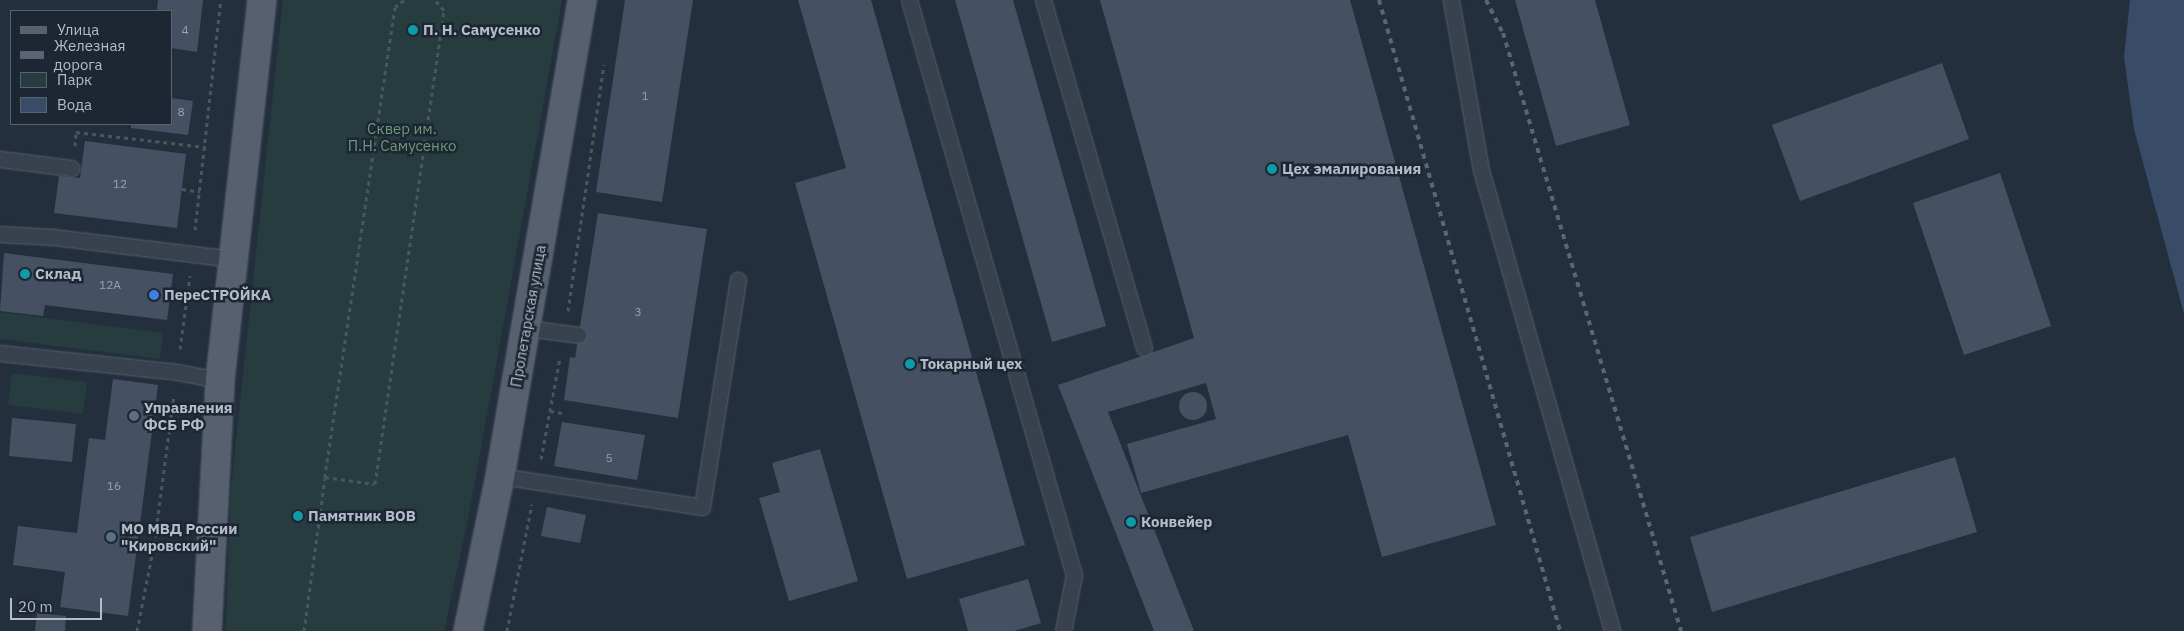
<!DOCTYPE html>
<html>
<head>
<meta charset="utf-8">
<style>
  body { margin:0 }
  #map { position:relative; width:2184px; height:631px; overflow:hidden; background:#242f3e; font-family:"IBM Plex Sans",sans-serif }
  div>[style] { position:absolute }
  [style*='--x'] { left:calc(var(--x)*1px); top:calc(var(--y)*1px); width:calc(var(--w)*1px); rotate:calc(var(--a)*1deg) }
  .green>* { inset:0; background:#263c3f }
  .water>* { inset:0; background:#394c67 }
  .building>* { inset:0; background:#455162 }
  .round { border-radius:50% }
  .path>* { height:3px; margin-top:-1.5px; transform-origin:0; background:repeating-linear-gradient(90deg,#44595c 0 4px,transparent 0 8px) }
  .roads { filter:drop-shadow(0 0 1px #565f6c) drop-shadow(0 0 1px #565f6c) }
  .lane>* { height:15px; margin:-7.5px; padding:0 7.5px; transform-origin:7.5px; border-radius:7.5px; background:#38414e }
  .primary>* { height:28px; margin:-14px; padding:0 14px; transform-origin:14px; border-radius:14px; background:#56606e }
  .rail>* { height:4px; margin-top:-2px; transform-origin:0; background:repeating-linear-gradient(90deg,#5a6575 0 5px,transparent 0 10px) }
  .dots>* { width:14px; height:14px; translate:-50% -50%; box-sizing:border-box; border:2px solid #1d2633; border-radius:50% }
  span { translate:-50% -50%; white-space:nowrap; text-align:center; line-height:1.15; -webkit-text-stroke:5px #1d2633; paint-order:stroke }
  .number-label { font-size:12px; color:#98a1af }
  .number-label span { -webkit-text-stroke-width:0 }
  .poi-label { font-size:15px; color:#b4bcc9; font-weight:700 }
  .left { translate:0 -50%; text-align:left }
  .park-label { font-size:15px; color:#6b9a76 }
  .street-label { font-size:15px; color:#b4bcc9 }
  .legend { position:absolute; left:10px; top:10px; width:162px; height:115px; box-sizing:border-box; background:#1d2633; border:1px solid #59626f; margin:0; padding:6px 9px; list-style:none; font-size:15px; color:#b4bcc9 }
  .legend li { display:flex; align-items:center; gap:10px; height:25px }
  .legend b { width:25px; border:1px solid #59626f }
  .scale { position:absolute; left:10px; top:598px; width:92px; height:22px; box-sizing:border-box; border:2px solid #b4bcc9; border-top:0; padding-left:6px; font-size:15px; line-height:18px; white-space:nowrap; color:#b4bcc9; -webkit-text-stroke:4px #1d2633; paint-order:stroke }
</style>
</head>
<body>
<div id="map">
  <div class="green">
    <div style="clip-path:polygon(283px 0,562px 0,470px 509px,444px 631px,226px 631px,230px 498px)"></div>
    <div style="clip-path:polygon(0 312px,163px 333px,160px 359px,0 339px)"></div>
    <div style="clip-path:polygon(12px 373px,87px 382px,83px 414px,8px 405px)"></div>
  </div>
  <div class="water">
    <div style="clip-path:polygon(2130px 0,2184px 0,2184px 314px,2134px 129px,2124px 57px)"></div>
  </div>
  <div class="building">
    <div style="clip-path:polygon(158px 0,203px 0,197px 52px,171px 48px,171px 11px,157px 11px)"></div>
    <div style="clip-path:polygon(625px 0,693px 0,662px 202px,596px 192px)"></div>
    <div style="clip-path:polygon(798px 0,871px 0,1025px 545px,907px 579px,795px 183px,846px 168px)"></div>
    <div style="clip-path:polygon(955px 0,1013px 0,1106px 326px,1052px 342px)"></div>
    <div style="clip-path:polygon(1100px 0,1350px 0,1496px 525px,1382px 557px,1348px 435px,1141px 493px,1127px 444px,1216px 419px,1206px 383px,1108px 412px,1194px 631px,1154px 631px,1058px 385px,1194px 338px)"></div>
    <div style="clip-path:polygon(1515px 0,1595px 0,1630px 125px,1556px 146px)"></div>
    <div style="clip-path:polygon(1942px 63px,1969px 139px,1800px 201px,1772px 125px)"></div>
    <div style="clip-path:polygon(171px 98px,193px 101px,188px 135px,131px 128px,131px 124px,171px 124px)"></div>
    <div style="clip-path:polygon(85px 141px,186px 154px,177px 228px,54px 213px,59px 176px,80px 178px)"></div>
    <div style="clip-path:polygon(2000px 173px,2051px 326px,1964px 355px,1913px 203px)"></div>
    <div style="clip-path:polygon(598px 213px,707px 229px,678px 418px,564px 400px,570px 357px,575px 358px)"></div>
    <div style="clip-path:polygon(4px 253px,51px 259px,49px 277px,51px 259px,173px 274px,167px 320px,45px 305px,43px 316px,0 311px)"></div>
    <div style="clip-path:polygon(113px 379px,158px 385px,128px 616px,60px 607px,65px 572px,13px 565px,18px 526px,77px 533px,89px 438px,105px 440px)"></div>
    <div class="round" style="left:1179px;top:392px;width:28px;height:28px"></div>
    <div style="clip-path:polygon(12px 418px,76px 424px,72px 462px,9px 456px)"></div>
    <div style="clip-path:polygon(562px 422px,645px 435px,637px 480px,554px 466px)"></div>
    <div style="clip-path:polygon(820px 449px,858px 581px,789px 601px,759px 498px,780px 492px,772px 463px)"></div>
    <div style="clip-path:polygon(1955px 457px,1977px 532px,1712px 612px,1690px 537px)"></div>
    <div style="clip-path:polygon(547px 507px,586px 515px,580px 543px,541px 536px)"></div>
    <div style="clip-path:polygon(1028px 579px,1041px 623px,1014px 631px,968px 631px,959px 599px)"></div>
    <div style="clip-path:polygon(37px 613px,66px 616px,65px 631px,35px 631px)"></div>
  </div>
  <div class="path">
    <div style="--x:404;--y:0;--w:11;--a:142"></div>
    <div style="--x:395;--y:7;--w:475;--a:98.5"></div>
    <div style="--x:325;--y:477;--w:50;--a:8"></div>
    <div style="--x:375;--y:484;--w:479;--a:-81.7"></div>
    <div style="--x:444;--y:10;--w:13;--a:-132"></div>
    <div style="--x:75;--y:146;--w:14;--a:-86"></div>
    <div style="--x:76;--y:132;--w:130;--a:6.6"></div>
    <div style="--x:182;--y:189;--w:18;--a:9"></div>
    <div style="--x:195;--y:230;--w:231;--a:-83.6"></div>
    <div style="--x:170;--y:297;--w:17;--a:7"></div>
    <div style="--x:568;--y:311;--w:249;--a:-81.7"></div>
    <div style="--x:180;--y:349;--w:74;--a:-82.2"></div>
    <div style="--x:550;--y:411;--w:12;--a:9"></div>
    <div style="--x:541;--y:459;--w:104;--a:-79.4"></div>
    <div style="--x:138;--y:543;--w:16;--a:7"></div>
    <div style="--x:137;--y:631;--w:88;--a:-78.8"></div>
    <div style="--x:154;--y:545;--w:151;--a:-82.4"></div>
    <div style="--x:304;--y:631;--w:155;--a:-82.2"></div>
    <div style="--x:507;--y:631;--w:129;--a:-78.9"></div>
  </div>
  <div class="roads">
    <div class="lane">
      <div style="--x:909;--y:0;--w:598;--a:73.99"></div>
      <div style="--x:1074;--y:575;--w:57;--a:101.1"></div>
      <div style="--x:1043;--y:0;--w:362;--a:73.8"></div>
      <div style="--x:1451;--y:0;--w:173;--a:80"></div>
      <div style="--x:1481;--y:170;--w:479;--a:74.1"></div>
      <div style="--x:0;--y:159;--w:72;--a:7.2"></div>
      <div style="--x:0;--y:234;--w:54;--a:3.2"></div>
      <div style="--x:54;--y:237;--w:181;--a:7"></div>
      <div style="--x:526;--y:328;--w:53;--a:7.5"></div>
      <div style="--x:0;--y:353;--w:178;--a:6.1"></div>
      <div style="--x:177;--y:372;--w:44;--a:10.5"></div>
      <div style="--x:500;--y:476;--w:204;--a:8.7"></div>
      <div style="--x:702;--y:507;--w:230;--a:-81"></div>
    </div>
    <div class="primary">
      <div style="--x:207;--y:631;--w:251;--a:-87"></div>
      <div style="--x:220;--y:380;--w:382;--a:-83.7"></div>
      <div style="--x:468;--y:631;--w:158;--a:-78.3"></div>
      <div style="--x:500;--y:476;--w:483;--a:-80.2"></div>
    </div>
  </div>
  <div class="rail">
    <div style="--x:1379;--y:0;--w:656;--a:73.99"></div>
    <div style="--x:1486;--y:0;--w:37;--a:63"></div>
    <div style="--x:1503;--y:33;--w:624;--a:73.42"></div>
  </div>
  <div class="dots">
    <div style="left:413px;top:30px;background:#0f9aa8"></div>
    <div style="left:1272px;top:169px;background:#0f9aa8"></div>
    <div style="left:25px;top:274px;background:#0f9aa8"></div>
    <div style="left:154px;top:295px;background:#3f7fe0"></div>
    <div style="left:910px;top:364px;background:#0f9aa8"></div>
    <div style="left:134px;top:416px;background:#5c6f8a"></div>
    <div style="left:298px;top:516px;background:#0f9aa8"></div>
    <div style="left:1131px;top:522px;background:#0f9aa8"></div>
    <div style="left:111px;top:537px;background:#5c6f8a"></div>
  </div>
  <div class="number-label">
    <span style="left:185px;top:30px">4</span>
    <span style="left:645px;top:96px">1</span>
    <span style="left:181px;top:112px">8</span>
    <span style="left:120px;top:184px">12</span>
    <span style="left:110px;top:285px">12А</span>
    <span style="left:638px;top:312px">3</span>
    <span style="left:609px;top:458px">5</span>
    <span style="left:114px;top:486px">16</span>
  </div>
  <div class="poi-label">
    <span class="left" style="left:423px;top:30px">П. Н. Самусенко</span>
    <span class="left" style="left:1282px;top:169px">Цех эмалирования</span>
    <span class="left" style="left:35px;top:274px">Склад</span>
    <span class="left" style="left:164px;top:295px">ПереСТРОЙКА</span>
    <span class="left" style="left:920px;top:364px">Токарный цех</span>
    <span class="left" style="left:144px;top:416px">Управления<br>ФСБ РФ</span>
    <span class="left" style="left:308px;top:516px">Памятник ВОВ</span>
    <span class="left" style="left:1141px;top:522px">Конвейер</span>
    <span class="left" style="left:121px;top:537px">МО МВД России<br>"Кировский"</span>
  </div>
  <div class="park-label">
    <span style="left:402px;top:137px">Сквер им.<br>П.Н. Самусенко</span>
  </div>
  <div class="street-label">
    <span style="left:528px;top:316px;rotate:-80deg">Пролетарская улица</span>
  </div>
  <ul class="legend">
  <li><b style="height:6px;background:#56606e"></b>Улица</li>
  <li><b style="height:6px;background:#5a6575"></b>Железная дорога</li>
  <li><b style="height:14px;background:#263c3f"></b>Парк</li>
  <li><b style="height:14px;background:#394c67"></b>Вода</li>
  </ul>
  <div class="scale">20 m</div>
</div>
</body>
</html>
